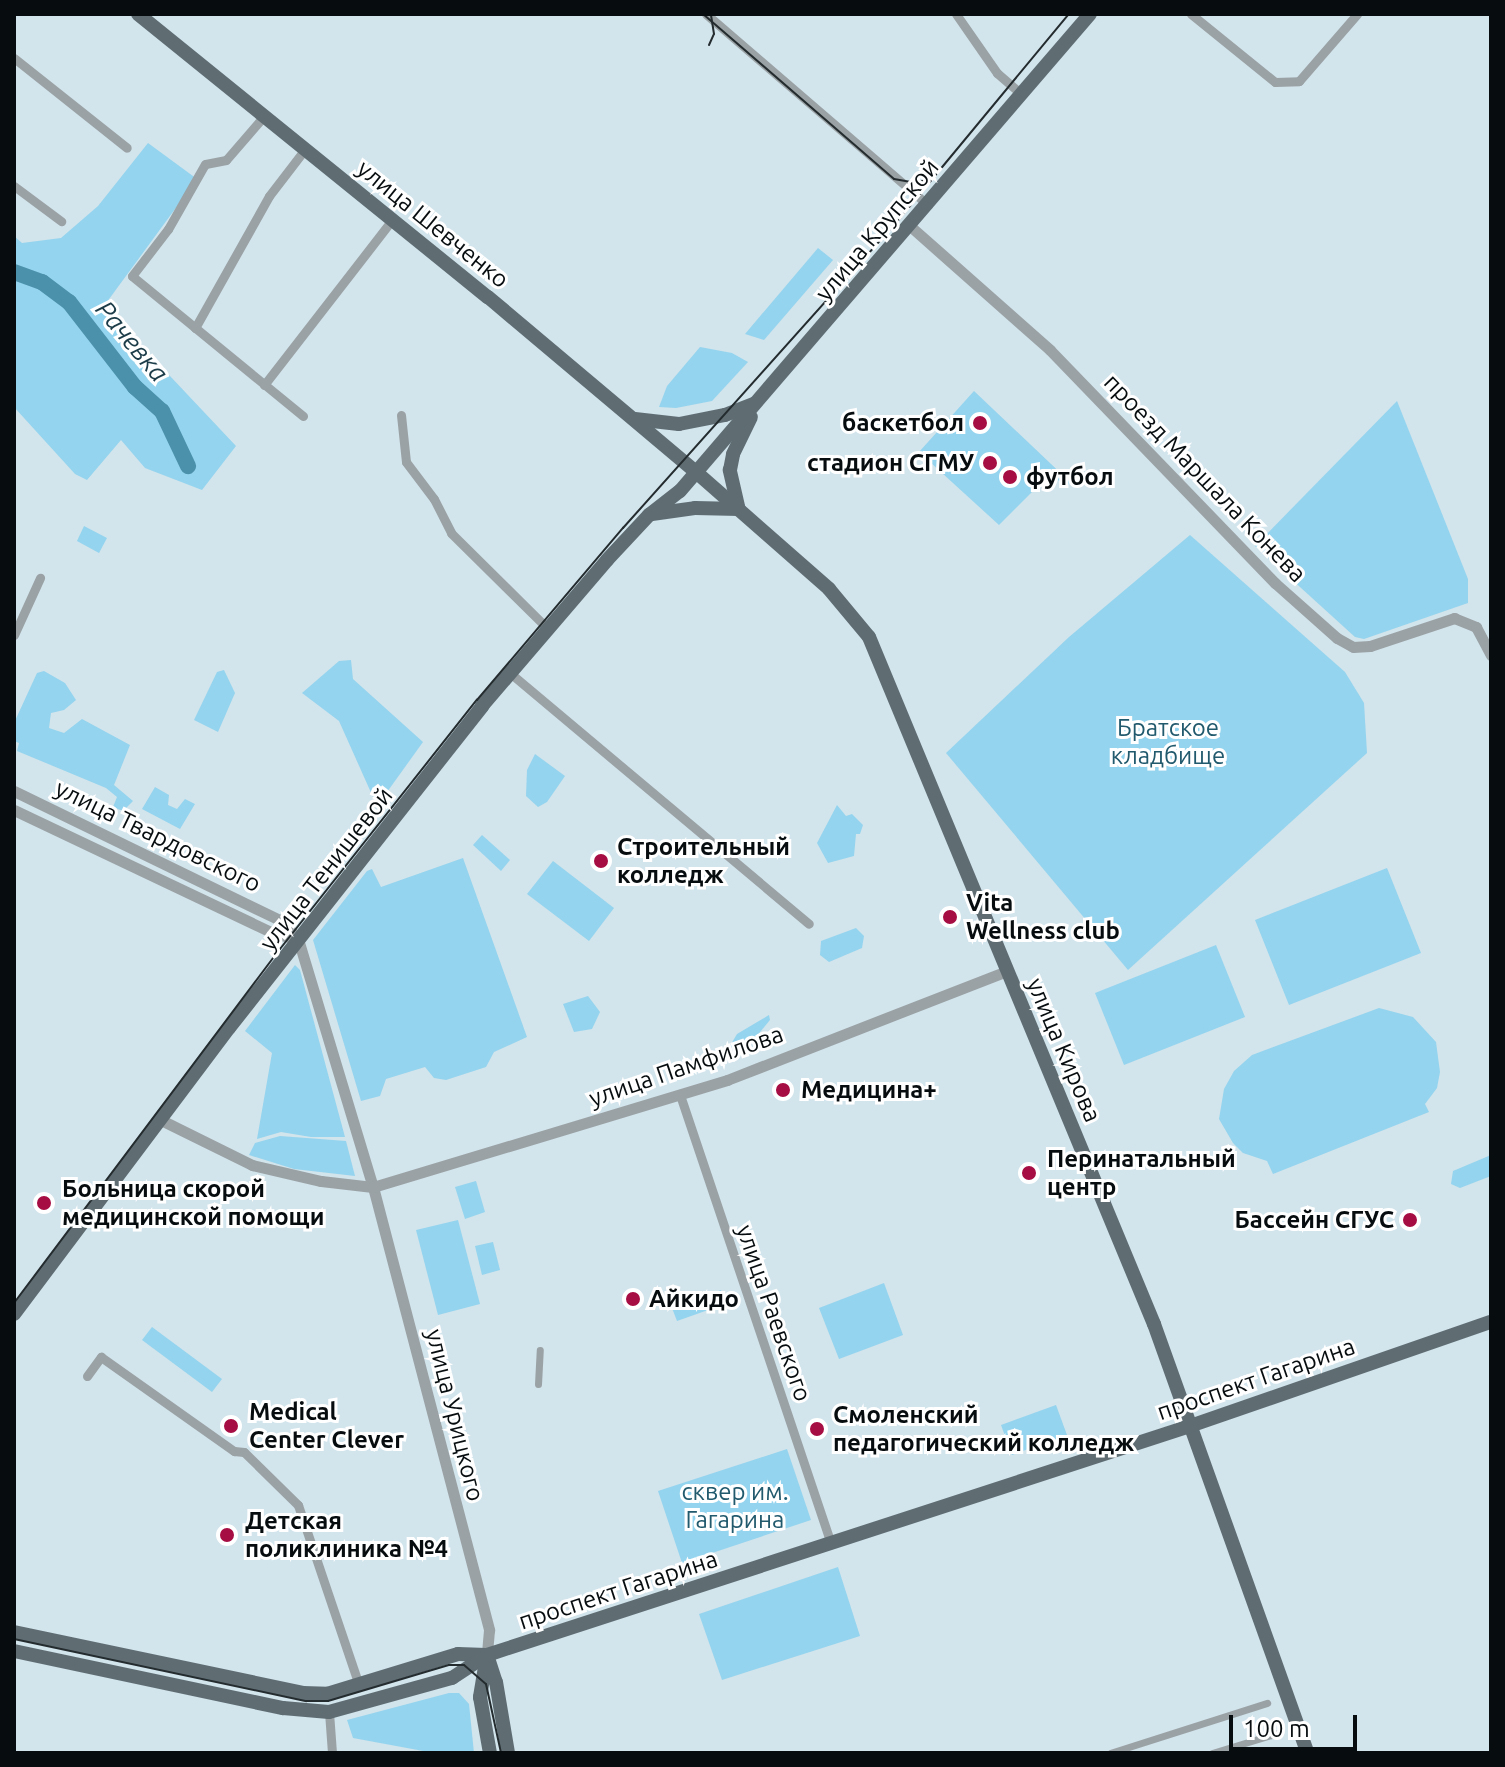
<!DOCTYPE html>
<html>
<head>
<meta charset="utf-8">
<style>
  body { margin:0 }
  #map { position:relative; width:1505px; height:1767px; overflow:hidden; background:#d2e4ec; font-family:Ubuntu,sans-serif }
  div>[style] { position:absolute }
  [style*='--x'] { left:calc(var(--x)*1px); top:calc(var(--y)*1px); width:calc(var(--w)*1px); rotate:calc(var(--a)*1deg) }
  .green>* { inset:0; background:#94d4ee }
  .river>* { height:16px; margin:-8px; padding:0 8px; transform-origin:8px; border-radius:8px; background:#4b91ab }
  .pedestrian>* { height:7px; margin:-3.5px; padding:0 3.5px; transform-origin:3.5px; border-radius:3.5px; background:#9aa2a5 }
  .minor>* { height:9px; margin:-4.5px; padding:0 4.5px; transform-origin:4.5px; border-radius:4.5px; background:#9aa2a5 }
  .tertiary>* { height:11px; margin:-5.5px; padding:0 5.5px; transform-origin:5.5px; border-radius:5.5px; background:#9aa2a5 }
  .primary>* { height:14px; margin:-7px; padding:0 7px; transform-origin:7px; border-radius:7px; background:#5f6d73 }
  .tram>* { height:2px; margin:-1px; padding:0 1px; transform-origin:1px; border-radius:1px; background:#242c2f }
  .dots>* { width:22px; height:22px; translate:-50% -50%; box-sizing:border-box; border:4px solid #fff; border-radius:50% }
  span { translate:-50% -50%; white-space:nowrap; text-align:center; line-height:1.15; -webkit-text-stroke:6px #fff; paint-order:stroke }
  .street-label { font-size:24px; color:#070d0f }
  .poi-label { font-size:24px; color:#070d0f; font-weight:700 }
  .right { translate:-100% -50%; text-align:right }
  .left { translate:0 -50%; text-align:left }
  .park-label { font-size:24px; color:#21596d }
  .water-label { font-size:26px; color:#1b3c48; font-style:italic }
  .frame { position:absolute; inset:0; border:16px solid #070d0f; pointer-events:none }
  .scale { position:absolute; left:1229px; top:1715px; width:128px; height:36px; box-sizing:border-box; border:4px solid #070d0f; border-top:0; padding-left:10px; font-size:24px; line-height:28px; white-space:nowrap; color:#070d0f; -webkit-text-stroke:6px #fff; paint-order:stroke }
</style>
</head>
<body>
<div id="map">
  <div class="green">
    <div style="clip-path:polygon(148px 143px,197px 179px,104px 306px,236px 446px,202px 490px,145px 468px,121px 440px,87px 480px,75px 474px,14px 407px,14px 236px,22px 243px,61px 238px,98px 206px)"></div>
    <div style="clip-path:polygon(818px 248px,833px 260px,764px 340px,745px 334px)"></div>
    <div style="clip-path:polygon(700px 347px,732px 353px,748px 362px,712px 401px,676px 408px,659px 407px,667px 386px)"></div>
    <div style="clip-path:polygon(974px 391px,1070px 482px,1067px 487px,1050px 474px,999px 525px,919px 452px)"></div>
    <div style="clip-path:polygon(1397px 401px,1468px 579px,1468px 603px,1364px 639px,1355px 637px,1255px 546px)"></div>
    <div style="clip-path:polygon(84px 526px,107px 538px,99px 553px,77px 541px)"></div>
    <div style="clip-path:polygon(1190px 535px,1345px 672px,1364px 703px,1367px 753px,1128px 970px,946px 753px,1069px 637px)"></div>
    <div style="clip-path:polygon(351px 660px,353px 679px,423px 742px,377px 806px,339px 721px,302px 693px,339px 661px)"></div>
    <div style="clip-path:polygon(224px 670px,235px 693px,218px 732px,194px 720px,217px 672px)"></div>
    <div style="clip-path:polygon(44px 671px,65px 683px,76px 700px,64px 710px,51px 713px,49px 728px,64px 733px,82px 719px,130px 745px,114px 785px,133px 801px,123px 811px,113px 807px,117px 797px,106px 788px,17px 751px,19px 743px,14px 741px,14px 723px,37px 673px)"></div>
    <div style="clip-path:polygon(535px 754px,565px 776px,547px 802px,538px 807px,526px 796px,527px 770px)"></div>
    <div style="clip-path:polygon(155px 787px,169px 795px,168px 805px,177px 809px,185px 799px,195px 804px,180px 829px,142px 809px)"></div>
    <div style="clip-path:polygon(837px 805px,846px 816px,852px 814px,863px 825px,860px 834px,856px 834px,854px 856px,828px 863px,817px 843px)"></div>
    <div style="clip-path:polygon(482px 835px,510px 860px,501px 871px,473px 845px)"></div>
    <div style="clip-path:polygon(463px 858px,527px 1037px,494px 1052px,486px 1067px,446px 1080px,434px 1078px,425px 1067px,386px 1079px,380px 1096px,361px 1101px,313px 940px,367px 871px,372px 869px,381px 887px)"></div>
    <div style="clip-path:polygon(553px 861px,614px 908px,589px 941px,527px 894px)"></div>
    <div style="clip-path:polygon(1387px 868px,1421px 953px,1289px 1005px,1255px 920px)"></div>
    <div style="clip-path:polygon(856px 928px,864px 936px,862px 948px,829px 962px,820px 955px,821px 941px)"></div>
    <div style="clip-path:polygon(1216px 945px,1245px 1017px,1124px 1065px,1095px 993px)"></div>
    <div style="clip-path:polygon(295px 965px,300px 970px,345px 1137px,311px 1137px,281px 1132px,257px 1139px,272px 1053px,245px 1031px)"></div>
    <div style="clip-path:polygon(588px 996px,600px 1012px,592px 1029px,574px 1032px,563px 1004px)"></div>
    <div style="clip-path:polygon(1379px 1008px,1413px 1017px,1436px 1042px,1440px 1072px,1437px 1088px,1425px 1104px,1429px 1112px,1273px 1174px,1267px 1161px,1243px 1153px,1233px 1143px,1219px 1119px,1224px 1089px,1234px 1071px,1252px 1055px)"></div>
    <div style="clip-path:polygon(769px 1015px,770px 1020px,751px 1043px,738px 1052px,730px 1046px,737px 1034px)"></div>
    <div style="clip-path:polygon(280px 1136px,346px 1141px,355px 1176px,294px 1169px,249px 1155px,255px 1143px)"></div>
    <div style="clip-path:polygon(1491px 1155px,1491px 1176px,1460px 1188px,1451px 1184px,1453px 1171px)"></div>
    <div style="clip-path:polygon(476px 1181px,485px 1212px,465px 1219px,455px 1187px)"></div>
    <div style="clip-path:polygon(458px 1220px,480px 1304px,438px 1315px,416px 1230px)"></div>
    <div style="clip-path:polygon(493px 1242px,500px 1270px,482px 1275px,475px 1246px)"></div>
    <div style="clip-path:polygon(884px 1283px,903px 1335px,839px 1359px,819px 1308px)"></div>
    <div style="clip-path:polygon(721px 1290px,725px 1304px,677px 1321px,672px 1308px)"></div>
    <div style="clip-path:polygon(152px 1327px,222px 1379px,212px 1392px,142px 1340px)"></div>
    <div style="clip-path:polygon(1056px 1405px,1067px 1435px,1012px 1455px,1001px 1425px)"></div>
    <div style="clip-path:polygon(787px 1449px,811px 1520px,682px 1563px,658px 1491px)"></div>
    <div style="clip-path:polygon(838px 1567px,860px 1636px,722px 1680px,699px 1614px)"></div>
    <div style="clip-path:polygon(449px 1693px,459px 1693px,469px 1704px,474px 1753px,434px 1753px,353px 1738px,347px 1720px)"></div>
  </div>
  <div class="river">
    <div style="--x:14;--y:272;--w:30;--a:20"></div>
    <div style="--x:42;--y:282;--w:34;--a:37"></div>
    <div style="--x:69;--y:302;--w:108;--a:52.2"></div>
    <div style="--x:135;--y:387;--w:36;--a:42"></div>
    <div style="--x:162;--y:411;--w:61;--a:64.7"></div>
  </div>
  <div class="pedestrian">
    <div style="--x:538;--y:1384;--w:34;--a:-87"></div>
    <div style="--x:1110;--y:1753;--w:165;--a:-17.7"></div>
    <div style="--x:1212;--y:1753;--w:69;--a:-16.9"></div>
  </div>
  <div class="minor">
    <div style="--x:706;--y:14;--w:293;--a:40.7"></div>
    <div style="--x:956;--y:14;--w:72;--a:55.2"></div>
    <div style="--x:997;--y:73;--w:32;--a:41"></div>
    <div style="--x:1191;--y:14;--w:108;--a:39"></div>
    <div style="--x:1275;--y:82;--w:24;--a:-2"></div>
    <div style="--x:1299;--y:81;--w:89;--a:-49.1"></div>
    <div style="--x:14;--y:58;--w:144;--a:38.5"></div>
    <div style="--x:264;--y:116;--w:58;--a:130.8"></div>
    <div style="--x:226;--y:160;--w:21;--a:169"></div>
    <div style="--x:205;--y:164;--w:75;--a:119.6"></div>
    <div style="--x:168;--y:229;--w:59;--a:127.5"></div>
    <div style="--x:132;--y:276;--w:221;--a:39.3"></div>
    <div style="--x:14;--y:186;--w:59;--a:36.7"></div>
    <div style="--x:195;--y:328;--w:151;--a:-60.7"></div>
    <div style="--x:269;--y:196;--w:59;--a:-52.5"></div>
    <div style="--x:264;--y:385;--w:209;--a:-52.2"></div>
    <div style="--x:401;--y:415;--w:47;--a:83.9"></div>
    <div style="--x:406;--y:462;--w:46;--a:52.9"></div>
    <div style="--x:434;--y:499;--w:38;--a:63"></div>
    <div style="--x:451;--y:533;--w:136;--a:44.7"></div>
    <div style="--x:14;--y:635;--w:63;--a:-65.5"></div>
    <div style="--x:510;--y:673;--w:390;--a:40"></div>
    <div style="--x:680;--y:1095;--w:474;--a:71.4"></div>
    <div style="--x:87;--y:1376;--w:24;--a:-54"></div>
    <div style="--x:101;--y:1357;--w:163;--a:35.3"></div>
    <div style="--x:234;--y:1451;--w:10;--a:6"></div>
    <div style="--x:244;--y:1452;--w:76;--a:44.5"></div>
    <div style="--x:298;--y:1505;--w:190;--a:71.3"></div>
    <div style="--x:329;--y:1712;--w:41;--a:85.8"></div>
  </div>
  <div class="tertiary">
    <div style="--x:910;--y:226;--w:187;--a:41.5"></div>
    <div style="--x:1050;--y:350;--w:324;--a:46"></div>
    <div style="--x:1275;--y:583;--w:83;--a:41.6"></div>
    <div style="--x:1337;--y:638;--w:18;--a:29"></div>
    <div style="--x:1353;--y:647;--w:17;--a:-3"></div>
    <div style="--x:1370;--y:646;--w:89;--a:-18.4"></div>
    <div style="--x:1454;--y:618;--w:24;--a:22"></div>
    <div style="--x:1476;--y:627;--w:32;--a:62"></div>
    <div style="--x:14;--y:791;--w:298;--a:25.9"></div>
    <div style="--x:282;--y:921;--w:24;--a:48"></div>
    <div style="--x:298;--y:939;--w:259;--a:73.2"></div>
    <div style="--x:373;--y:1187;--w:458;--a:75.3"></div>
    <div style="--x:489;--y:1630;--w:25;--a:95"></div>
    <div style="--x:14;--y:810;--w:287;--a:25.4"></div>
    <div style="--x:273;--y:933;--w:25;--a:14"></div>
    <div style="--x:161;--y:1120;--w:102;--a:26.3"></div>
    <div style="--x:252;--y:1165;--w:71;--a:13.1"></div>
    <div style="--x:321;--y:1181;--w:52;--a:6.6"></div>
    <div style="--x:373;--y:1187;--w:370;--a:-16.8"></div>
    <div style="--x:727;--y:1080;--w:300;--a:-21.3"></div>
  </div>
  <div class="primary">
    <div style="--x:138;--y:14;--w:450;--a:39"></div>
    <div style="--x:488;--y:297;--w:272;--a:40.1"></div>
    <div style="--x:696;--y:472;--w:177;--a:41.3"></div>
    <div style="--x:829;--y:589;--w:62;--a:50.2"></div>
    <div style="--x:869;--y:637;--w:744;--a:67.47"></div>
    <div style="--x:1154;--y:1324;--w:456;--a:70.3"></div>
    <div style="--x:635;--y:419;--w:44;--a:6.5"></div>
    <div style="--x:679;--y:424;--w:47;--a:-11.1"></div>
    <div style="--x:725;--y:415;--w:31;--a:-21"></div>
    <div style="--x:738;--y:506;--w:37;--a:-103"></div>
    <div style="--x:730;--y:470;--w:16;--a:-79"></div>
    <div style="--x:733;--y:454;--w:41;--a:-64.1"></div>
    <div style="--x:652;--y:514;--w:43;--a:-7.9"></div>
    <div style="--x:695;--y:508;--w:44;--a:1.3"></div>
    <div style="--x:14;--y:1314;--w:358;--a:-53.1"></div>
    <div style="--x:229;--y:1028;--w:410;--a:-51.8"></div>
    <div style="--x:482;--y:706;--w:192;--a:-49.4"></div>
    <div style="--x:607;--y:560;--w:62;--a:-47"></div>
    <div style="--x:649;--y:515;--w:39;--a:-38"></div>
    <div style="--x:680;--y:491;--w:629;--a:-49.32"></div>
    <div style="--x:14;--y:1632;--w:295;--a:11.9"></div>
    <div style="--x:303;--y:1693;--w:24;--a:2"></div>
    <div style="--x:327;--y:1694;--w:137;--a:-17"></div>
    <div style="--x:458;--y:1654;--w:28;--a:2"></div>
    <div style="--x:14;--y:1651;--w:275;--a:12"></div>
    <div style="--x:283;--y:1708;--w:46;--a:5"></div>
    <div style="--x:329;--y:1712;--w:128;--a:-15.5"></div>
    <div style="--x:452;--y:1678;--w:42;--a:-33.3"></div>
    <div style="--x:487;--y:1655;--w:739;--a:-18.04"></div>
    <div style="--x:1190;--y:1426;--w:318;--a:-19.1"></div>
    <div style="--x:487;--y:1655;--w:28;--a:72"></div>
    <div style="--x:496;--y:1682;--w:72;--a:80.4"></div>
    <div style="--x:487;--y:1655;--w:43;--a:99.5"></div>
    <div style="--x:480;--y:1697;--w:57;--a:79.9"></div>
  </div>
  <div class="tram">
    <div style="--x:703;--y:14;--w:252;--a:40.8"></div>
    <div style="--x:894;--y:179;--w:23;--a:10"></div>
    <div style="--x:917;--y:183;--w:17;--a:-21"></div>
    <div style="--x:709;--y:45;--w:12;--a:-66"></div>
    <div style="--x:714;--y:34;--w:19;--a:-99"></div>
    <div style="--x:14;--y:1303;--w:443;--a:-53.1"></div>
    <div style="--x:280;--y:949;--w:318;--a:-51.7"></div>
    <div style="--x:477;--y:700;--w:226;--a:-49.7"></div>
    <div style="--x:623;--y:528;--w:416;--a:-48.2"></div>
    <div style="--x:900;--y:218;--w:265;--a:-50.4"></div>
    <div style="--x:14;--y:1639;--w:299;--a:12"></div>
    <div style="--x:306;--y:1701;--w:22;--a:0"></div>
    <div style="--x:328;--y:1701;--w:126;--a:-16.6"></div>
    <div style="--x:449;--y:1665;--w:15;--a:0"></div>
    <div style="--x:464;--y:1665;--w:29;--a:41"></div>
    <div style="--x:486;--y:1684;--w:71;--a:77.7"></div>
  </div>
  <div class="dots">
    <div style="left:980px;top:423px;background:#a60d42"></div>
    <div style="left:990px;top:463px;background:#a60d42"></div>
    <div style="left:1010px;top:477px;background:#a60d42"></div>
    <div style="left:601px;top:861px;background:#a60d42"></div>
    <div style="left:950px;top:917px;background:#a60d42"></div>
    <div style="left:783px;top:1090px;background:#a60d42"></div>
    <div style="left:1029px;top:1173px;background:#a60d42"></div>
    <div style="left:44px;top:1203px;background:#a60d42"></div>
    <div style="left:1410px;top:1220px;background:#a60d42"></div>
    <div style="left:633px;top:1299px;background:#a60d42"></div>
    <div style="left:231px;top:1426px;background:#a60d42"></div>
    <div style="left:817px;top:1429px;background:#a60d42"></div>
    <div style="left:227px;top:1535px;background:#a60d42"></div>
  </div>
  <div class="street-label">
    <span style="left:433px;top:224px;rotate:39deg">улица Шевченко</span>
    <span style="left:877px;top:230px;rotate:-50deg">улица Крупской</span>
    <span style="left:1205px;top:478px;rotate:46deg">проезд Маршала Конева</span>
    <span style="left:158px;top:836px;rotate:26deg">улица Твардовского</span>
    <span style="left:326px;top:869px;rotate:-52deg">улица Тенишевой</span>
    <span style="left:1064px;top:1050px;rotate:67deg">улица Кирова</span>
    <span style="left:686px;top:1066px;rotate:-19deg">улица Памфилова</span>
    <span style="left:774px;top:1313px;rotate:71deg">улица Раевского</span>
    <span style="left:1256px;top:1379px;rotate:-19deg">проспект Гагарина</span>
    <span style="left:455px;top:1415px;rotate:76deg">улица Урицкого</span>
    <span style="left:618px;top:1590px;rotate:-18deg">проспект Гагарина</span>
  </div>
  <div class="poi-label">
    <span class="right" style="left:964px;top:423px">баскетбол</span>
    <span class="right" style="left:974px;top:463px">стадион СГМУ</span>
    <span class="left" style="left:1026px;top:477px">футбол</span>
    <span class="left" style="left:617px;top:861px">Строительный<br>колледж</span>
    <span class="left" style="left:966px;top:917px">Vita<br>Wellness club</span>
    <span class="left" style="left:801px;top:1090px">Медицина+</span>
    <span class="left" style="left:1047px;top:1173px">Перинатальный<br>центр</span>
    <span class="left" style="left:62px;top:1203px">Больница скорой<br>медицинской помощи</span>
    <span class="right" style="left:1394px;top:1220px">Бассейн СГУС</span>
    <span class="left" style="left:649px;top:1299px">Айкидо</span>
    <span class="left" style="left:249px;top:1426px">Medical<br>Center Clever</span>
    <span class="left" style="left:833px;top:1429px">Смоленский<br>педагогический колледж</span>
    <span class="left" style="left:245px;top:1535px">Детская<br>поликлиника №4</span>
  </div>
  <div class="park-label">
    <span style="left:1168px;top:742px">Братское<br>кладбище</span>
    <span style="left:735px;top:1506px">сквер им.<br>Гагарина</span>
  </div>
  <div class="water-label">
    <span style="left:132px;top:341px;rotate:50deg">Рачевка</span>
  </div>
  <div class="frame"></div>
  <div class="scale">100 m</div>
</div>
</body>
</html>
